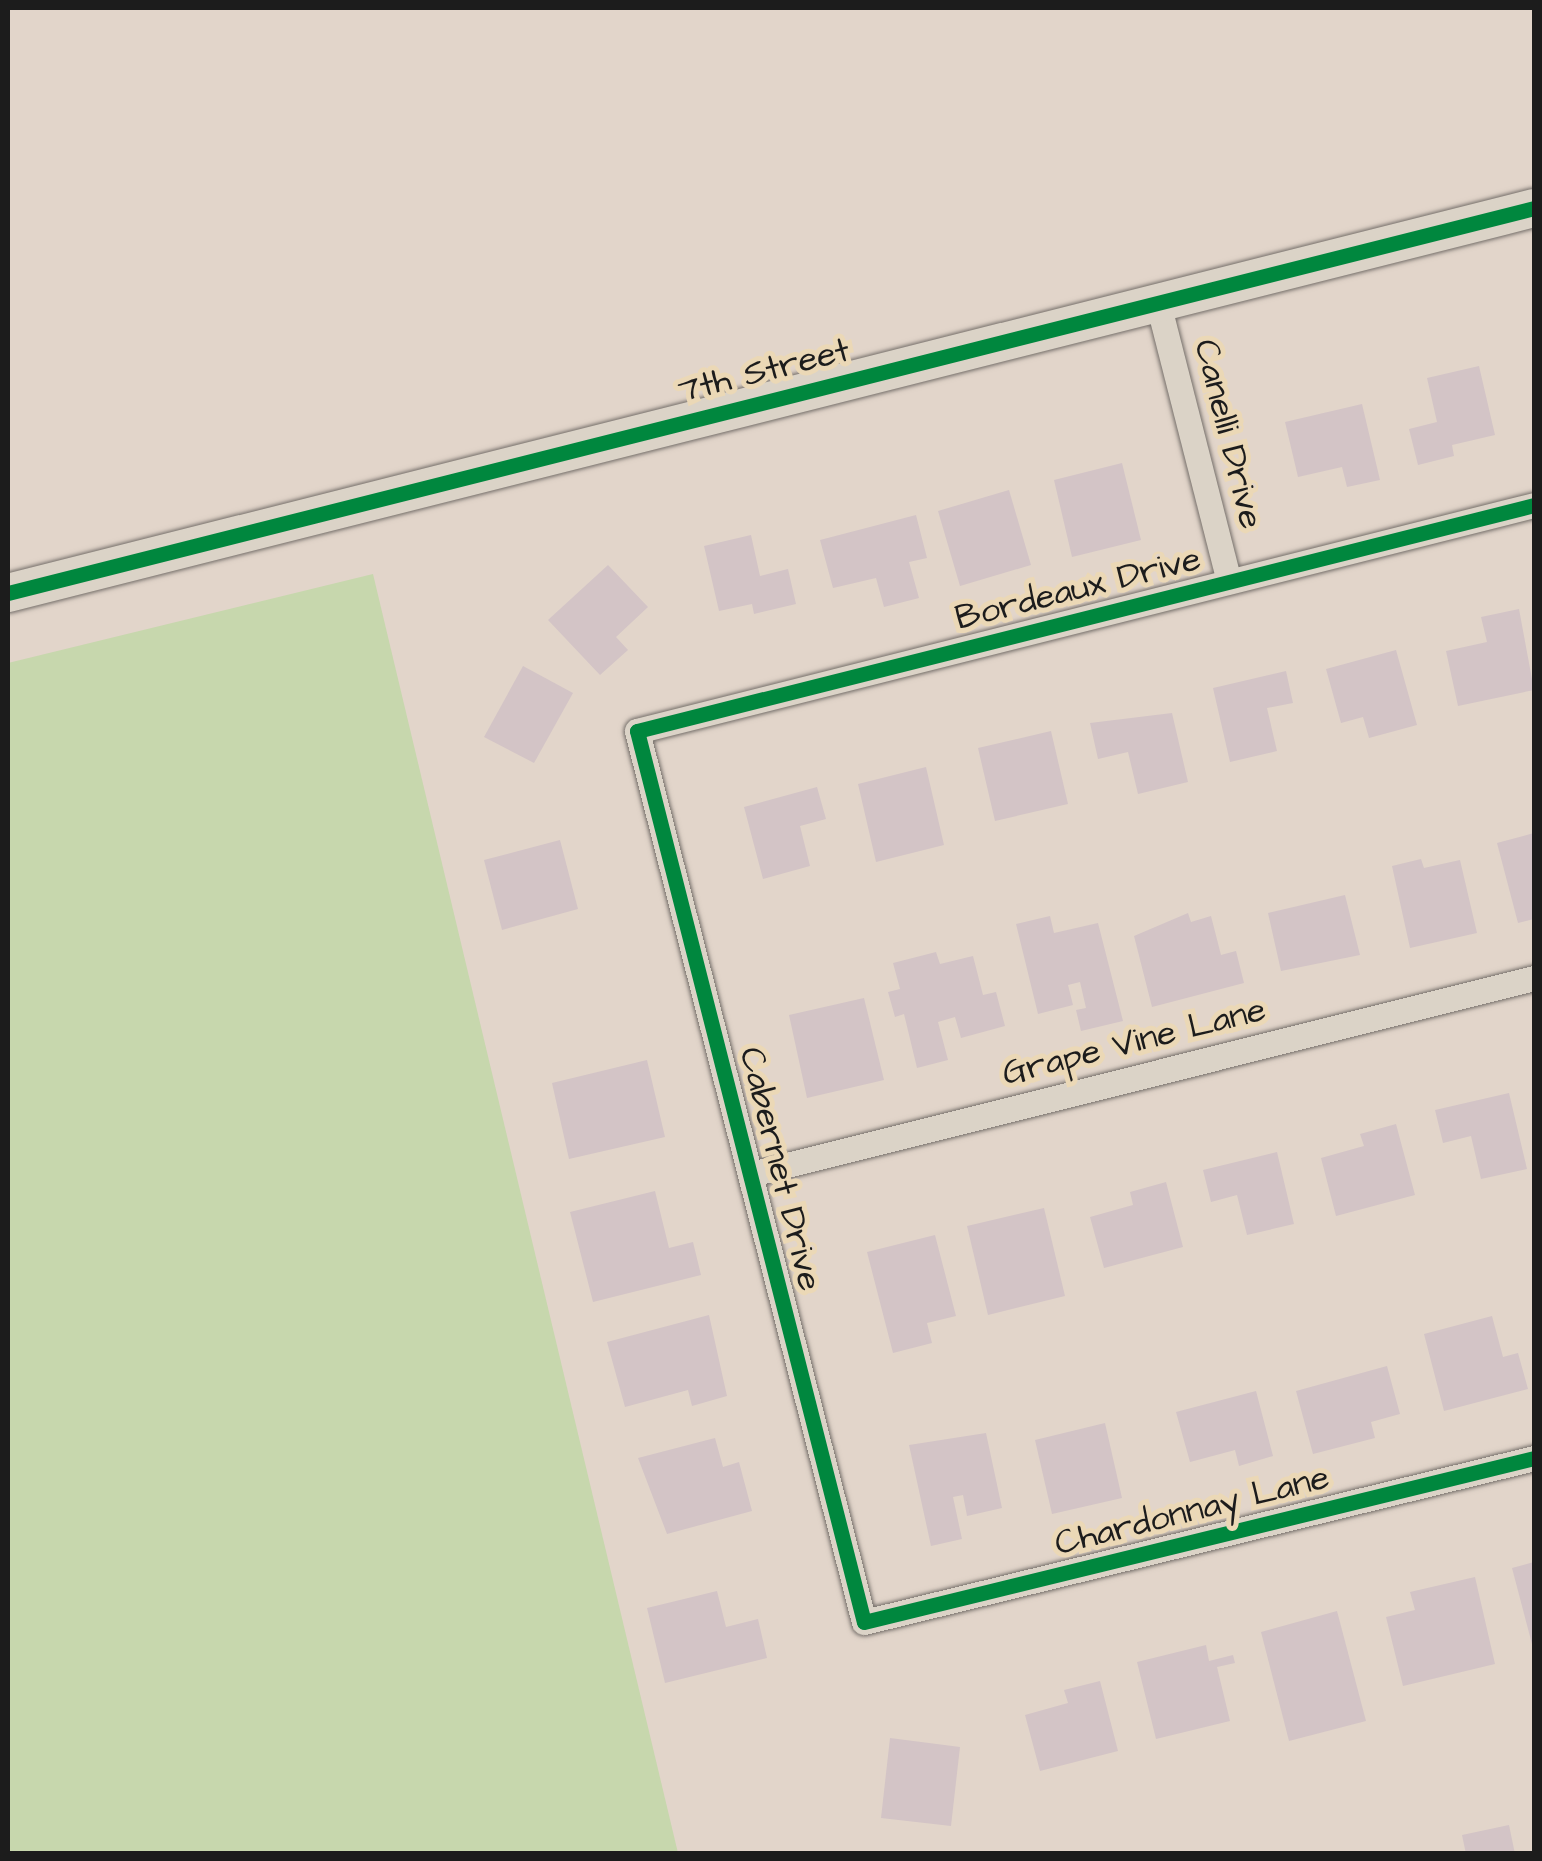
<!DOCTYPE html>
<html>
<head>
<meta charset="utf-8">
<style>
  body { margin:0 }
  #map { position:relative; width:1542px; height:1861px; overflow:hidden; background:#e2d5ca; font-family:"Architects Daughter",sans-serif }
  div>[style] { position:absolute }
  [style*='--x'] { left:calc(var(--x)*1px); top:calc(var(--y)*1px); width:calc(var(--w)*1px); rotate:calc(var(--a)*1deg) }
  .green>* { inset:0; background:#c7d7ad }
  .building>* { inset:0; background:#d3c4c6 }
  .roads { filter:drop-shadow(0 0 2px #756f6a) drop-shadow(0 0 2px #756f6a) }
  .street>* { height:25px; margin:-12.5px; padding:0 12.5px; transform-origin:12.5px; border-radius:12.5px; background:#dbd3c7 }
  .secondary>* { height:38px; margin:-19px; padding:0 19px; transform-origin:19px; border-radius:19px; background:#dbd3c7 }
  .cycleway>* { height:15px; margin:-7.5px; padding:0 7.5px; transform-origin:7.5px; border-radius:7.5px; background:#00873e }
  span { translate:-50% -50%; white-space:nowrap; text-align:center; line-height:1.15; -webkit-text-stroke:10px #ebd8b6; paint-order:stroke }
  .street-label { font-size:35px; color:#1c1c1c }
  .frame { position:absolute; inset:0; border:10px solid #1c1c1c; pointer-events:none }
</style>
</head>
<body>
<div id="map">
  <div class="green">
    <div style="clip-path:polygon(373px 574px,678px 1853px,8px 1853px,8px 663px)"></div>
  </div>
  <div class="building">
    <div style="clip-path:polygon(1479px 366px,1495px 435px,1452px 445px,1454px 456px,1418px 465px,1409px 429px,1437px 422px,1427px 378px)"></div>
    <div style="clip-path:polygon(1362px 404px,1380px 480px,1347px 487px,1342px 467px,1298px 477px,1285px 422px)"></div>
    <div style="clip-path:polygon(1122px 463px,1141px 540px,1072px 557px,1054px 480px)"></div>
    <div style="clip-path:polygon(1009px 490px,1031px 565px,960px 586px,938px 511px)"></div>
    <div style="clip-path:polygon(916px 515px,927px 558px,909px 562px,919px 598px,884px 607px,876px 578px,833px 588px,820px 540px)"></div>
    <div style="clip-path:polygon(751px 535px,760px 576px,788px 569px,796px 604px,754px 614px,752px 604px,719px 611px,704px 546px)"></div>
    <div style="clip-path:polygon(608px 565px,648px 607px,616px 637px,628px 650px,600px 675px,548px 620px)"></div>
    <div style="clip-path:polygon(1519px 609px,1534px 690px,1458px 706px,1446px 651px,1487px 642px,1481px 617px)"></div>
    <div style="clip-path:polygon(1396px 650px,1417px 725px,1369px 738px,1363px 717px,1341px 723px,1326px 669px)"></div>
    <div style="clip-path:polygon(523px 666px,573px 693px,534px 763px,484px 737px)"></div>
    <div style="clip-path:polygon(1286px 671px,1293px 703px,1267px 708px,1277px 751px,1230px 762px,1213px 688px)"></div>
    <div style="clip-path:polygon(1172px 713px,1188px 782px,1138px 794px,1128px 752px,1098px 759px,1090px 723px)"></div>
    <div style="clip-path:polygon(1051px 731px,1068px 804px,995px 821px,978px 748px)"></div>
    <div style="clip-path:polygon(926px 767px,944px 845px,876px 862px,858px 784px)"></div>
    <div style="clip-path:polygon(817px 787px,826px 819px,800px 826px,810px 866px,763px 879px,744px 807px)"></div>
    <div style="clip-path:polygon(1534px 833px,1534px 919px,1518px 923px,1497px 843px)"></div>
    <div style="clip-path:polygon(560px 840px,578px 909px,502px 930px,484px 860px)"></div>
    <div style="clip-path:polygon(1421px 859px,1424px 868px,1460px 860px,1477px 933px,1410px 948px,1392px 866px)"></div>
    <div style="clip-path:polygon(1345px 895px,1360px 955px,1281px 971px,1268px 913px)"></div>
    <div style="clip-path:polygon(1188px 913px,1191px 922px,1211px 916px,1221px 955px,1236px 951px,1244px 983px,1152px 1007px,1134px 936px)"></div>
    <div style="clip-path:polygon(1050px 916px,1054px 933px,1098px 923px,1123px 1021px,1081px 1031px,1076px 1010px,1086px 1008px,1080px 982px,1068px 985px,1073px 1005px,1038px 1014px,1016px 924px)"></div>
    <div style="clip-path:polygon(936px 952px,940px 964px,973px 956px,983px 995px,996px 992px,1005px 1026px,961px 1038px,955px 1017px,938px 1022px,948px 1060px,917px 1068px,904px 1014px,895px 1017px,888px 992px,900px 989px,893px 963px)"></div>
    <div style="clip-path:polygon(864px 998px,884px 1080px,807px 1098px,789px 1015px)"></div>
    <div style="clip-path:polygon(647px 1060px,665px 1137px,569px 1159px,552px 1083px)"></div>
    <div style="clip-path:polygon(1509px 1093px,1527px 1169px,1481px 1179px,1471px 1136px,1443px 1143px,1435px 1110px)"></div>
    <div style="clip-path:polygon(1396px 1124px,1415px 1195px,1336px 1216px,1321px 1158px,1364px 1146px,1360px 1134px)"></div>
    <div style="clip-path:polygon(1277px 1152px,1294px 1224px,1247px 1235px,1237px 1195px,1211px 1202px,1203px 1170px)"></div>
    <div style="clip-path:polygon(1166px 1182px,1183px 1247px,1104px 1268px,1090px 1217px,1133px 1205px,1130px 1192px)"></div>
    <div style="clip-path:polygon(655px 1191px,669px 1248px,693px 1242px,701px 1275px,593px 1302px,570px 1212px)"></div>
    <div style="clip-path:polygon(1044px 1208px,1065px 1296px,988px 1315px,967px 1226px)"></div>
    <div style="clip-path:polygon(935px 1235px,956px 1316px,927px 1323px,932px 1343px,893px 1353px,867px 1252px)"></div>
    <div style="clip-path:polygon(709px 1315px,727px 1396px,692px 1406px,688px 1390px,625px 1407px,607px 1342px)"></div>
    <div style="clip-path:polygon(1492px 1316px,1503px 1357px,1518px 1353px,1528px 1389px,1444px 1411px,1424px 1334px)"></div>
    <div style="clip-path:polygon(1387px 1366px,1400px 1414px,1371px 1422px,1375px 1438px,1313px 1454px,1296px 1391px)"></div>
    <div style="clip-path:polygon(1256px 1391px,1273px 1456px,1239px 1466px,1235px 1450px,1190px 1462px,1176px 1412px)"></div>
    <div style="clip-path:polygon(1105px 1423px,1122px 1498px,1052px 1514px,1035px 1440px)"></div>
    <div style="clip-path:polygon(986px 1433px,1002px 1508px,967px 1516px,963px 1495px,953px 1497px,962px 1539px,931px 1546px,909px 1445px)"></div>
    <div style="clip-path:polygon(715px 1438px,723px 1467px,739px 1462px,752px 1511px,667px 1534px,638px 1458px)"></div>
    <div style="clip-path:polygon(1534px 1562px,1534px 1648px,1533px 1648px,1512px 1568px)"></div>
    <div style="clip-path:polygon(1475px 1577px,1495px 1664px,1403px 1686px,1386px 1617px,1415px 1610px,1410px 1592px)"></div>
    <div style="clip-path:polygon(717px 1591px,726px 1627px,758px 1619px,767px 1658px,665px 1683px,647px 1608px)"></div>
    <div style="clip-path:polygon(1337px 1611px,1366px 1721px,1289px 1741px,1261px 1632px)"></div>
    <div style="clip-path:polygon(1206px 1645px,1209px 1661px,1233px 1655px,1235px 1663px,1217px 1667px,1230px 1721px,1156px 1739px,1137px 1662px)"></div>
    <div style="clip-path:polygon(1100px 1681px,1118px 1751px,1040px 1771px,1025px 1715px,1068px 1703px,1064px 1690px)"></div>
    <div style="clip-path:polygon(890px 1738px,960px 1747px,951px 1826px,881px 1818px)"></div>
    <div style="clip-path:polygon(1509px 1825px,1515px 1854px,1466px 1854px,1462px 1835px)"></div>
  </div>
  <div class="roads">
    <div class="street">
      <div style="--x:1158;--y:303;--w:287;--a:75.7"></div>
      <div style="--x:1534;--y:505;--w:925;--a:165.86"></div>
      <div style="--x:637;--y:731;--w:919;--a:75.71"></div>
      <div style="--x:864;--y:1622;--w:690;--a:-13.75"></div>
      <div style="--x:751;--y:1174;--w:807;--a:-14.05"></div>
    </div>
    <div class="secondary">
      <div style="--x:8;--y:593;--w:1574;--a:-14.16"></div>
    </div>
  </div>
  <div class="cycleway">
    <div style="--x:1534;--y:505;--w:925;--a:165.86"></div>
    <div style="--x:637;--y:731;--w:919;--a:75.71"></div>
    <div style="--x:864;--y:1622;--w:690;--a:-13.75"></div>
    <div style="--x:8;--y:593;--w:1574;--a:-14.16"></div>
  </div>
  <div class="street-label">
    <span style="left:764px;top:371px;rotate:-14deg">7th Street</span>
    <span style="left:1228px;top:434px;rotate:76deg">Canelli Drive</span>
    <span style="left:1078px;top:589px;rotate:-14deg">Bordeaux Drive</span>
    <span style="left:1134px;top:1042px;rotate:-14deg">Grape Vine Lane</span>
    <span style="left:780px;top:1169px;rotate:76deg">Cabernet Drive</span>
    <span style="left:1192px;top:1511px;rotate:-14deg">Chardonnay Lane</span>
  </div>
  <div class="frame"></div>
</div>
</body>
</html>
